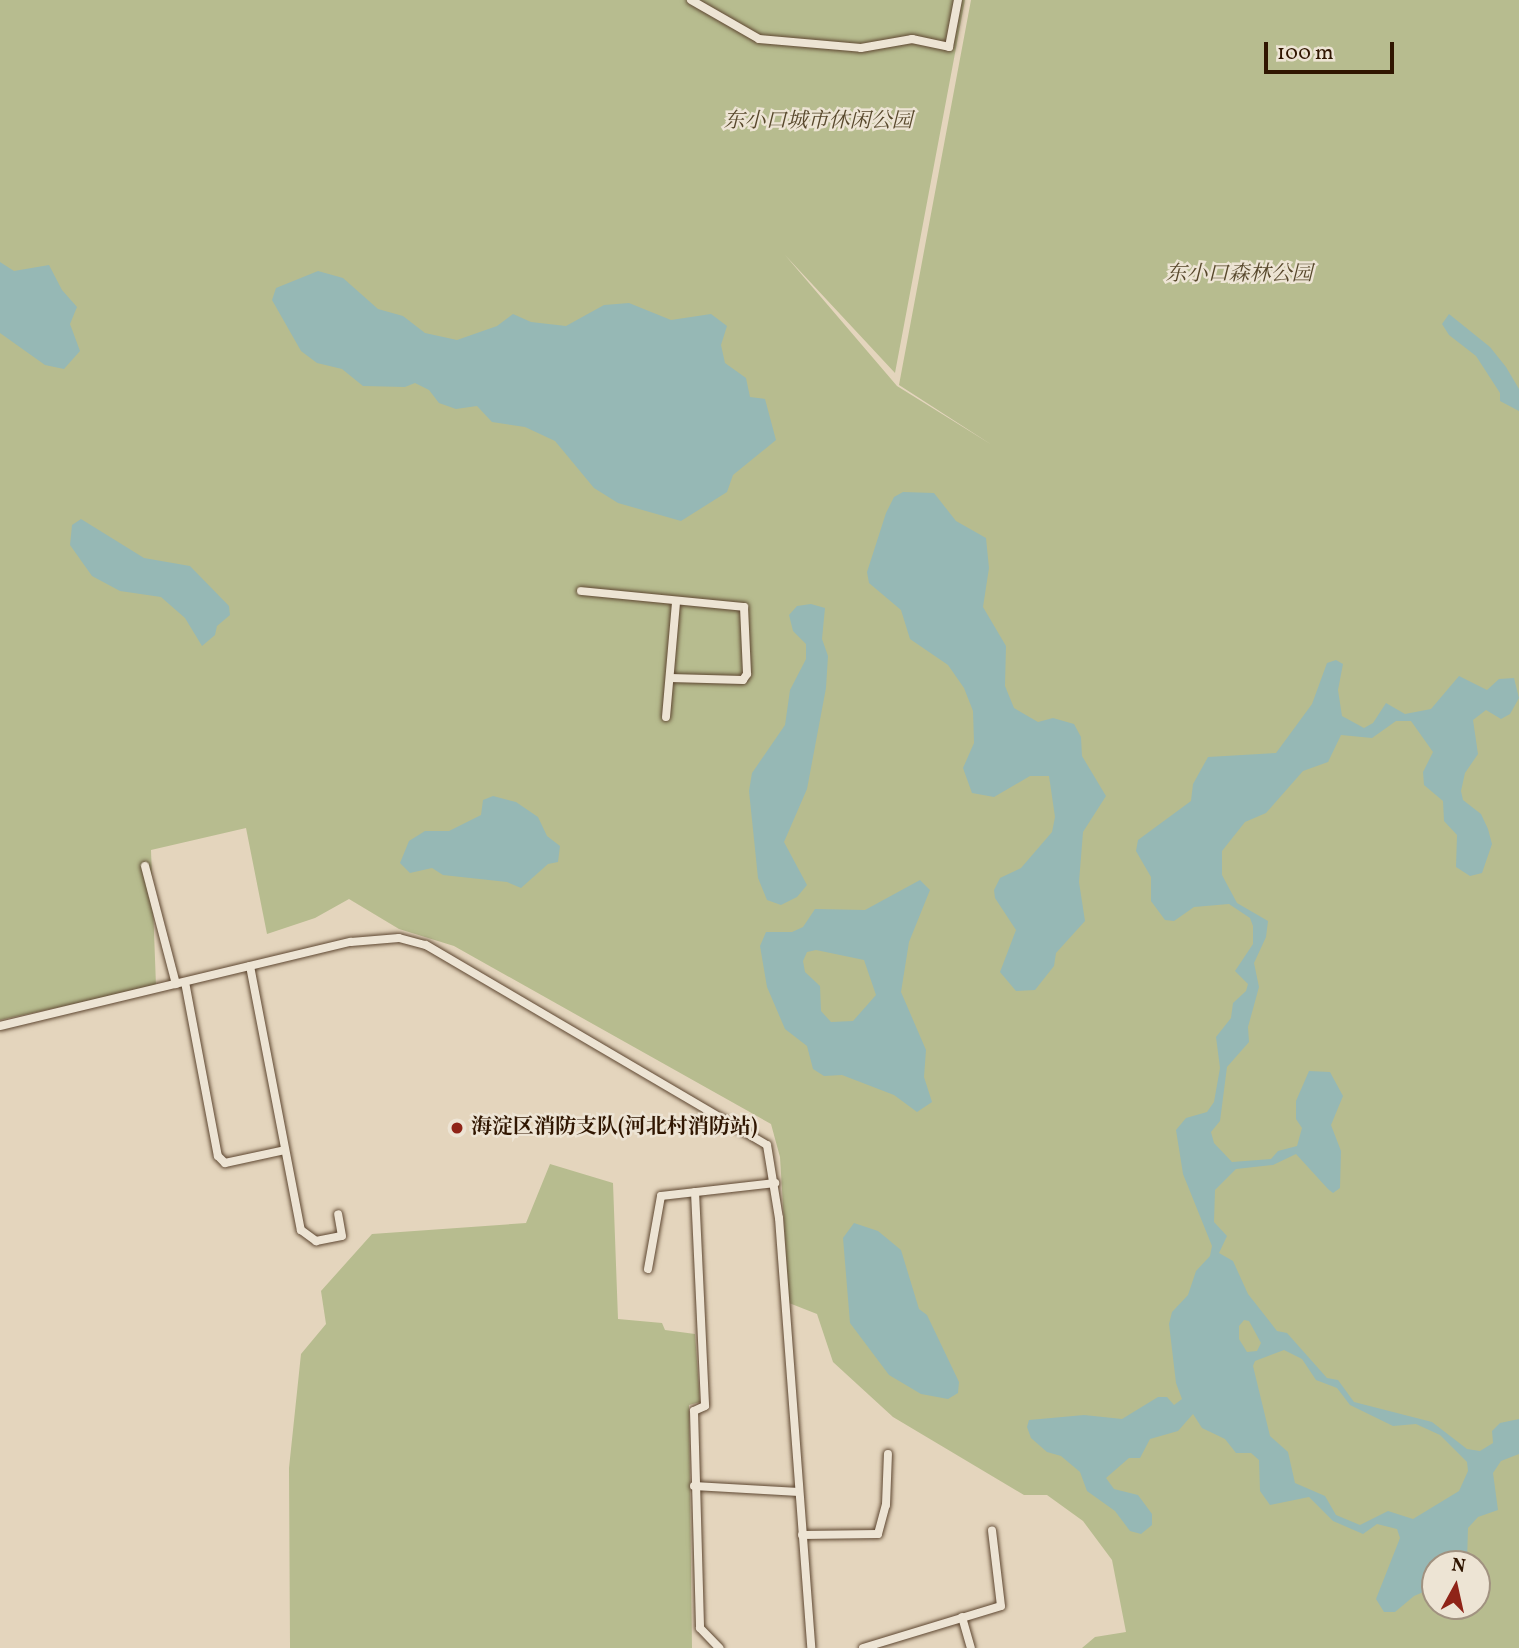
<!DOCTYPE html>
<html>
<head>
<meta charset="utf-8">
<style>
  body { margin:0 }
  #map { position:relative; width:1519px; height:1648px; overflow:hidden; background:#e4d5bd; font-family:Vollkorn,"Noto Serif SC",serif }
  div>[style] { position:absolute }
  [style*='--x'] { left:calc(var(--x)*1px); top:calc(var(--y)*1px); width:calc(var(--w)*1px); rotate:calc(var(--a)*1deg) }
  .green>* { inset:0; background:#b7bc8f }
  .water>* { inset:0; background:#96b8b5 }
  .roads { filter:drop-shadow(0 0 2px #5d4630) drop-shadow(0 0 2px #5d4630) }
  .minor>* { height:8px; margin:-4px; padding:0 4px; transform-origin:4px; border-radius:4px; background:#ede4d4 }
  .dots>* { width:19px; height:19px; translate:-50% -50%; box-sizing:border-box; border:4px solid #ede4d4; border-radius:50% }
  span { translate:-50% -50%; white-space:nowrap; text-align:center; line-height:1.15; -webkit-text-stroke:5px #ede4d4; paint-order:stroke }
  .park-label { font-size:21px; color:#58482c; font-style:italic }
  .poi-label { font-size:21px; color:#301601; font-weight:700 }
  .left { translate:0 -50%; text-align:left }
  .north { position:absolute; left:1421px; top:1550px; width:70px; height:70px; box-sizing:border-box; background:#ede4d4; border:2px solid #a19280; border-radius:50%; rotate:8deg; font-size:19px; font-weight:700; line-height:28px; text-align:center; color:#301601 }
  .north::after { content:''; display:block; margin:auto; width:24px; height:32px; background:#8f2418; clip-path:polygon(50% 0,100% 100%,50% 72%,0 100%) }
  .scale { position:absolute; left:1264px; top:42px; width:130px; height:32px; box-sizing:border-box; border:4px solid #301601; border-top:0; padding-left:9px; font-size:21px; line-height:24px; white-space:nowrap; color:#301601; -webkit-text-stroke:5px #ede4d4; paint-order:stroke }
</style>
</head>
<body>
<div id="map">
  <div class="green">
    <div style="clip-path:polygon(evenodd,0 0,965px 0,895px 373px,785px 255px,897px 386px,992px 445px,899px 385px,971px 0,1519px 0,1519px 1648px,1082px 1648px,1095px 1637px,1126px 1632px,1112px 1560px,1083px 1521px,1047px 1495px,1024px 1495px,893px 1417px,833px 1362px,817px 1314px,789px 1303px,780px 1157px,771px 1124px,454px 946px,399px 929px,349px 899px,315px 918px,267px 934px,246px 828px,151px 850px,156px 986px,0 1020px,0 0,1435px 1564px,1477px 1564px,1477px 1606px,1435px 1606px,1435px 1564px)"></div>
    <div style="clip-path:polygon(550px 1164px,613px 1183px,618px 1319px,662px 1323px,665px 1330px,695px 1334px,700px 1402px,689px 1405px,692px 1648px,290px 1648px,289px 1468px,301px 1354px,326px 1324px,321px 1291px,372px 1234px,526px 1223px)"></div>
  </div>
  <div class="water">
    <div style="clip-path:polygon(0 262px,14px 271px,49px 265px,62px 290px,77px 307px,70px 324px,80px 351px,64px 369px,45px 365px,0 333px)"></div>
    <div style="clip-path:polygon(318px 271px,343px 278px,378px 309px,403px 316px,425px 333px,457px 340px,497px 326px,513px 314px,531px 322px,566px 326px,604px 305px,629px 303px,671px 320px,711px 314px,727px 326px,721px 345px,725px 363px,746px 378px,750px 397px,765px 399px,776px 440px,733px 475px,727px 492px,681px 521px,618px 503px,594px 488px,555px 441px,525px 427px,492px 422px,477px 406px,456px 409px,439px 403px,429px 390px,415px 383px,405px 387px,363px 386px,342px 369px,317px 363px,301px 351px,272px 300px,276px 288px)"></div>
    <div style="clip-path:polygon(1449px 314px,1490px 347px,1506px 367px,1519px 389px,1519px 411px,1500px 401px,1500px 393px,1476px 356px,1449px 335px,1442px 324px)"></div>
    <div style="clip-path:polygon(903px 492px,934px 493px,956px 521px,986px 538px,989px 568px,983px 607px,1006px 646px,1005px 686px,1014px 708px,1038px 722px,1053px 718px,1074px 724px,1081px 737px,1082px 756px,1106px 796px,1083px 832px,1079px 882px,1085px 921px,1056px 953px,1054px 966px,1035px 990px,1016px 991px,1000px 972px,1016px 930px,995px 898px,994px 890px,1000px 878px,1021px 868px,1052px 832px,1055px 817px,1049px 776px,1030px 776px,994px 797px,972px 793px,963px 768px,974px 743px,973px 711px,964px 688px,948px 665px,910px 639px,901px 610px,869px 583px,867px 572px,886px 513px,894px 497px)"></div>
    <div style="clip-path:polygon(81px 519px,144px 558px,190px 566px,229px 606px,230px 615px,217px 626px,215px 635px,202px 646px,185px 618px,161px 597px,120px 591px,92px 576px,70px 545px,72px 525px)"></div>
    <div style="clip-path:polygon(811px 604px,825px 608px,822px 639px,828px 656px,826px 688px,807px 789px,784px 842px,807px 885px,797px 897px,781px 905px,767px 900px,758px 878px,749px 791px,752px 773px,785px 725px,790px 690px,806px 659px,806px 644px,793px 631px,789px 615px,797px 606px)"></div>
    <div style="clip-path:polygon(evenodd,1336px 660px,1343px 664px,1338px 690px,1342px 716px,1364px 728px,1373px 723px,1386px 703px,1405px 714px,1431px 709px,1459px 676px,1487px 690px,1499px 679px,1514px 678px,1519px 698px,1510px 714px,1501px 719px,1486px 710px,1473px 720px,1478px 754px,1465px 773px,1461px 791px,1463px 800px,1481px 814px,1488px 829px,1492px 844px,1482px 873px,1470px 876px,1456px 867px,1457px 835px,1444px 821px,1443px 801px,1424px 785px,1423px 772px,1433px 752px,1411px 721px,1396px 721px,1372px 738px,1341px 735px,1328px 762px,1303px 771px,1266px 813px,1245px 822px,1222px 851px,1222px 875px,1237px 903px,1268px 921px,1266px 937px,1254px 963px,1259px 987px,1248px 1027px,1249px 1042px,1227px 1067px,1220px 1121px,1211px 1132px,1214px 1143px,1232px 1162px,1271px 1159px,1278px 1151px,1297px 1146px,1302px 1128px,1296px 1119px,1296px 1101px,1309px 1071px,1330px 1072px,1343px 1096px,1331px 1125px,1341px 1151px,1340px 1188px,1333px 1193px,1328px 1189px,1296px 1154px,1273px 1165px,1236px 1169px,1215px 1190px,1214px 1222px,1227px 1236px,1219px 1253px,1233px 1261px,1248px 1294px,1277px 1331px,1287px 1333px,1327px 1378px,1338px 1380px,1354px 1402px,1432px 1422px,1467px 1449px,1480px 1451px,1493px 1443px,1492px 1431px,1500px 1423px,1519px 1419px,1519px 1454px,1501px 1461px,1493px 1473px,1498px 1510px,1478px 1517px,1468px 1528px,1467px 1564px,1435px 1564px,1435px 1587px,1414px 1596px,1395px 1612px,1384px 1612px,1376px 1599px,1400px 1538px,1397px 1529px,1377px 1524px,1363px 1534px,1333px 1521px,1309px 1497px,1270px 1505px,1260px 1491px,1259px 1460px,1251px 1453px,1236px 1453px,1225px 1439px,1202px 1428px,1193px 1414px,1178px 1431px,1150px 1439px,1140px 1458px,1129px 1458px,1106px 1478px,1114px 1489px,1138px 1495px,1152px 1514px,1152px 1525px,1141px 1534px,1130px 1531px,1115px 1511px,1087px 1491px,1080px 1472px,1061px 1456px,1047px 1452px,1031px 1438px,1027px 1427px,1029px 1420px,1084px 1415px,1122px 1419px,1158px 1397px,1167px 1397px,1174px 1405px,1182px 1399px,1176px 1383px,1169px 1324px,1172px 1312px,1188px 1295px,1196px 1271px,1210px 1256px,1212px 1246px,1183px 1174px,1176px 1130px,1186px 1118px,1207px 1112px,1214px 1102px,1220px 1068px,1216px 1037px,1231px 1018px,1233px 1003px,1246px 991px,1248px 984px,1235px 971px,1253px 944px,1253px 926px,1250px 918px,1229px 904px,1194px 907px,1174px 921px,1165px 920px,1151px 901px,1151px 877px,1136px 851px,1138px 840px,1191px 801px,1193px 784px,1208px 757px,1276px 753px,1312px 704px,1327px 663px,1336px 660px,1244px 1320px,1249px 1321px,1261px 1343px,1257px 1351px,1247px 1352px,1239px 1339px,1239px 1326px,1244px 1320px,1336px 660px,1284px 1350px,1302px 1359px,1316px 1380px,1337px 1388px,1350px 1405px,1393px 1426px,1416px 1424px,1440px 1435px,1467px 1462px,1468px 1471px,1459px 1491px,1413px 1519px,1388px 1511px,1360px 1525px,1336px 1515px,1325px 1496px,1295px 1483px,1288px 1452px,1270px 1436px,1253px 1366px,1255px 1361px,1284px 1350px)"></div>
    <div style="clip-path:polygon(493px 796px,516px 802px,538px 817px,547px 836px,560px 846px,558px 862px,548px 864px,521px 888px,507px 882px,443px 875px,432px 868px,410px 873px,400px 863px,409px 841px,425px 831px,449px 831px,481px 815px,483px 800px)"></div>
    <div style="clip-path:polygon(evenodd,920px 880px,930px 890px,909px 942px,901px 992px,926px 1050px,924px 1077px,932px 1102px,917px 1112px,894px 1095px,842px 1075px,824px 1076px,813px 1069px,807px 1046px,785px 1029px,767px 987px,760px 946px,766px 932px,792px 932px,803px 927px,815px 909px,865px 910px,920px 880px,816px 950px,864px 960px,876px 995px,853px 1021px,831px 1022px,821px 1011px,820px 986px,805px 972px,803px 961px,807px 952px,816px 950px)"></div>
    <div style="clip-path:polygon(854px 1223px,878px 1231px,901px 1250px,919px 1309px,927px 1315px,959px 1382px,958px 1393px,948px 1399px,921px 1394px,889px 1375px,850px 1323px,843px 1238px)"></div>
  </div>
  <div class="roads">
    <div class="minor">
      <div style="--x:691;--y:0;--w:78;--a:29.8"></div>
      <div style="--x:759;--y:39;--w:102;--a:5"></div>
      <div style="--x:861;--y:48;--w:52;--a:-10"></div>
      <div style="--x:912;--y:39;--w:38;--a:12"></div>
      <div style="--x:949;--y:47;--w:48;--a:-79.2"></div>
      <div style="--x:581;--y:591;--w:164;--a:5.6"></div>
      <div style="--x:744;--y:607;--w:67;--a:87.4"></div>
      <div style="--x:747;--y:674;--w:7;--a:124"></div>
      <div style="--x:743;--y:680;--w:73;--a:-178.4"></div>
      <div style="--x:666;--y:717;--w:114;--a:-85"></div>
      <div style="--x:145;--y:866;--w:122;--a:75.3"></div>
      <div style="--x:250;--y:966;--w:269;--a:79.1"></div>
      <div style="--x:301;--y:1230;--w:19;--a:36"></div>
      <div style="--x:316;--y:1241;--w:26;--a:-11"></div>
      <div style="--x:342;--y:1236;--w:22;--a:-100"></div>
      <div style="--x:185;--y:982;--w:177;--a:79.3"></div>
      <div style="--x:218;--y:1156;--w:10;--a:45"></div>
      <div style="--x:225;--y:1163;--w:61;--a:-12.2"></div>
      <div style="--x:0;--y:1026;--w:361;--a:-13.5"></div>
      <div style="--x:351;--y:942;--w:48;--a:-4.8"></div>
      <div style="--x:399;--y:938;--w:28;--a:15"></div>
      <div style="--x:426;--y:945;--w:395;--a:30.4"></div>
      <div style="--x:767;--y:1145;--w:74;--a:80.7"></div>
      <div style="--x:779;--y:1218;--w:431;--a:85.7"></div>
      <div style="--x:695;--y:1192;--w:214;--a:87.3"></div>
      <div style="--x:705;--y:1406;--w:12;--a:156"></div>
      <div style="--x:694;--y:1411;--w:217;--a:88.4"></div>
      <div style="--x:700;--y:1628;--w:28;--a:46"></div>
      <div style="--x:648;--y:1269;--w:74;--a:-79.9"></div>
      <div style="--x:661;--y:1196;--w:115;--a:-6.5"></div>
      <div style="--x:694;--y:1486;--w:105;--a:3.3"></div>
      <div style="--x:802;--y:1535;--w:76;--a:-0.8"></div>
      <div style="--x:878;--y:1534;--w:30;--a:-75"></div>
      <div style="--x:886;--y:1505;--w:51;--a:-87.8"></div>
      <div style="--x:962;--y:1617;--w:32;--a:74"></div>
      <div style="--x:863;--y:1648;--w:144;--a:-16.9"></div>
      <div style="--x:1001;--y:1606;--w:76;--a:-96.8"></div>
    </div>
  </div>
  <div class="dots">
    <div style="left:457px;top:1128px;background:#8f2418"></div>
  </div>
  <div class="park-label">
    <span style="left:818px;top:122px">东小口城市休闲公园</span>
    <span style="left:1239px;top:275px">东小口森林公园</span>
  </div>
  <div class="poi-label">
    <span class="left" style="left:471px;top:1128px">海淀区消防支队(河北村消防站)</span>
  </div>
  <div class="north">N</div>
  <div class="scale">100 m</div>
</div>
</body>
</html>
